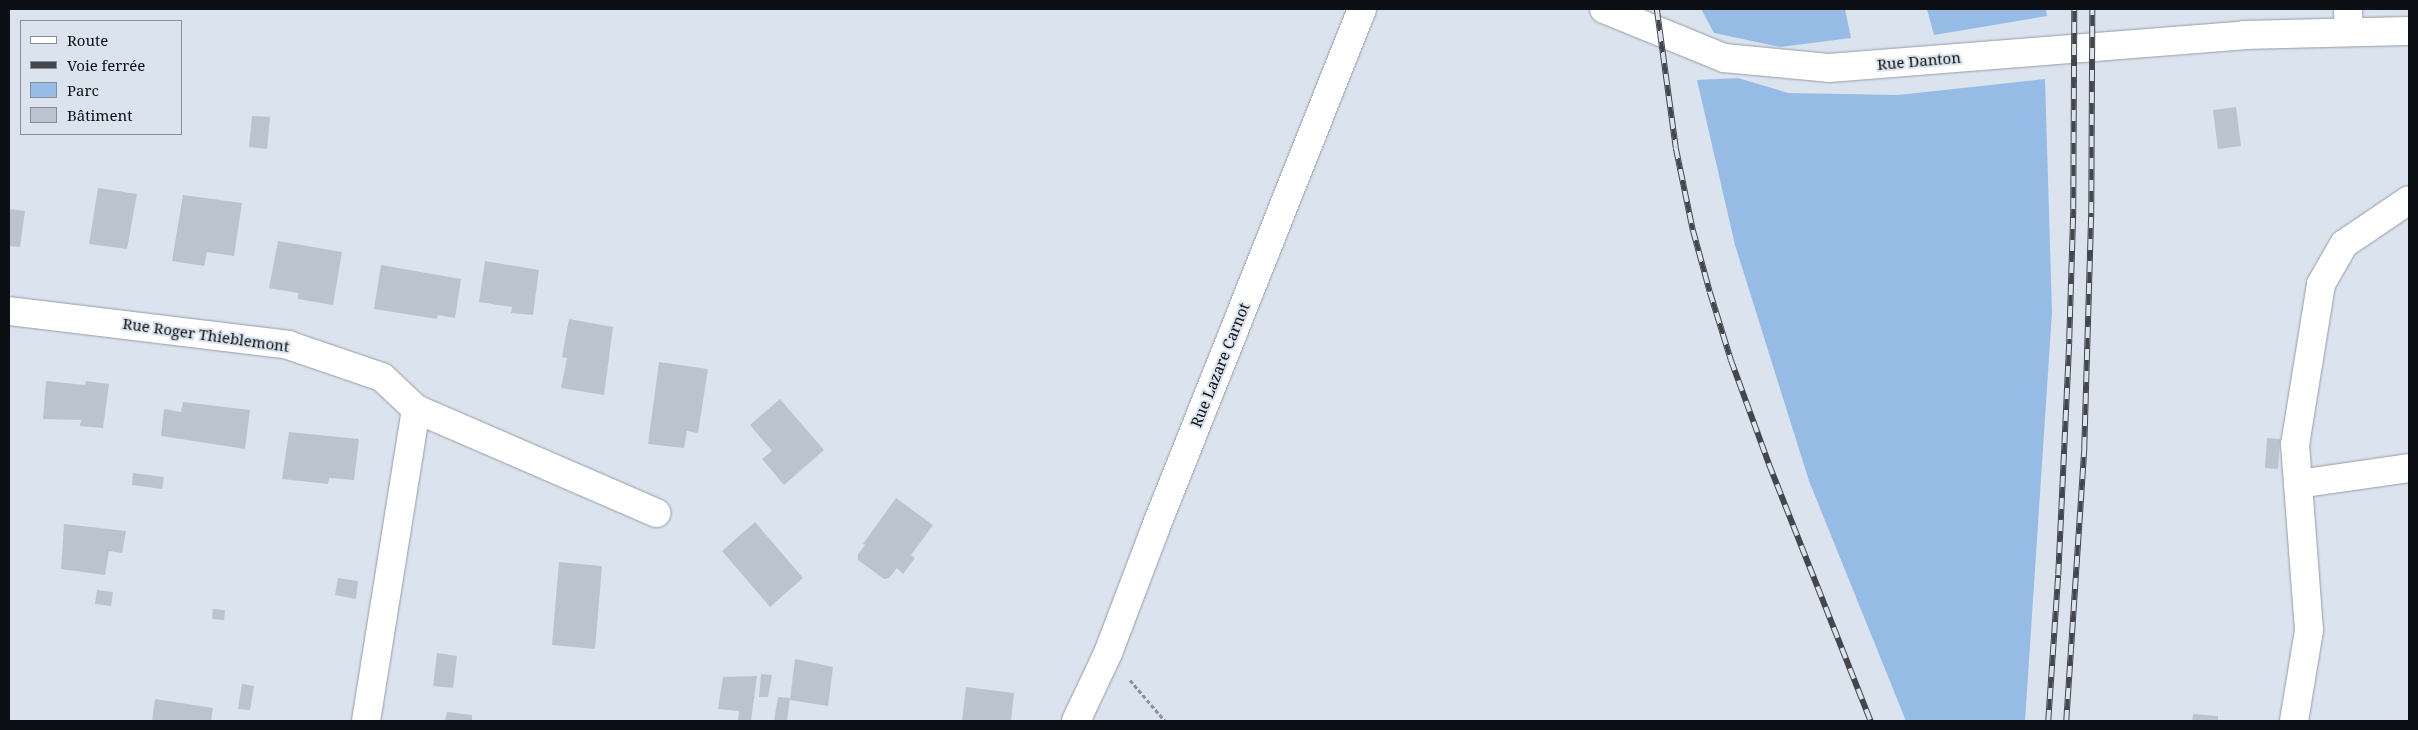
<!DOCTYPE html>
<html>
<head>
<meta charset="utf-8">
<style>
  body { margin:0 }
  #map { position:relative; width:2418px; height:730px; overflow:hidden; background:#dbe4ee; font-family:"Noto Serif",serif }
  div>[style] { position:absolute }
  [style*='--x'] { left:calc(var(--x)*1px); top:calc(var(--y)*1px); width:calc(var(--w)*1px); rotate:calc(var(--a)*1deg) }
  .green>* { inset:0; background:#96bce6 }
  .building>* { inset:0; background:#bbc4ce }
  .path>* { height:3px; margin-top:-1.5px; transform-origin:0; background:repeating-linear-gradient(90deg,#8a9198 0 4px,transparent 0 6.5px) }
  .roads { filter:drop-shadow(0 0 1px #949ca6) drop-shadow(0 0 1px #949ca6) }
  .minor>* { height:28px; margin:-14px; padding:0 14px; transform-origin:14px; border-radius:14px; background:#fff }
  .rail>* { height:5.5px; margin-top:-2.75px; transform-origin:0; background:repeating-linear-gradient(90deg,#dbe4ee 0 11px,#43474d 0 22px); box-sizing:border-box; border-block:1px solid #43474d }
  span { translate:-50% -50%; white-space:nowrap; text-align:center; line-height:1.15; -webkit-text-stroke:4px #dbe4ee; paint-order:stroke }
  .street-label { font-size:15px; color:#0c0f13 }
  .frame { position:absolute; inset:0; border:10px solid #0c0f13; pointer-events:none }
  .legend { position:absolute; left:20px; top:20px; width:162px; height:115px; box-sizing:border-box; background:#dbe4ee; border:1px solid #888f96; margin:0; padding:6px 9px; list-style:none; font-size:15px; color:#0c0f13 }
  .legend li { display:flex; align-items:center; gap:10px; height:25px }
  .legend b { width:25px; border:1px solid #888f96 }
</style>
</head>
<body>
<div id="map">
  <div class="green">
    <div style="clip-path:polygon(1701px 9px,1845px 9px,1851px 38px,1780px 47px,1714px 33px)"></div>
    <div style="clip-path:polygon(1927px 9px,2046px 9px,2047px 16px,1934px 35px)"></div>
    <div style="clip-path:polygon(1738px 78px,1788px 93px,1898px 95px,2045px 79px,2052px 312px,2025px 721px,1906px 721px,1809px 481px,1735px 245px,1697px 80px)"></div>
  </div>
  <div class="building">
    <div style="clip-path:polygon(2236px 107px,2241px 146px,2218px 149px,2213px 110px)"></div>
    <div style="clip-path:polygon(252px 116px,270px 117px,267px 149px,249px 147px)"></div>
    <div style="clip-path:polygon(98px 188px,137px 194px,127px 249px,89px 244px)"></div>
    <div style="clip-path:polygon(183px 195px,242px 203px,234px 256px,207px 252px,204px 266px,172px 261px)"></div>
    <div style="clip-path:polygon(9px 209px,25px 211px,20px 247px,9px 246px)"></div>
    <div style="clip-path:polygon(278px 241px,342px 252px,333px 305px,298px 299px,298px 293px,269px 288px)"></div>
    <div style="clip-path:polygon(485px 261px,539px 270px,533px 315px,511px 313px,512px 307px,479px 302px)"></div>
    <div style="clip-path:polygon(381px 265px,461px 279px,455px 318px,438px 315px,437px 319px,374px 309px)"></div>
    <div style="clip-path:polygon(569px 319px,613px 327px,604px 395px,561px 388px,567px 358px,562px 357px)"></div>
    <div style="clip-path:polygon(659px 362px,708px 369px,698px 433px,687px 431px,684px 448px,648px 444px)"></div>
    <div style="clip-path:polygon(46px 381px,85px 385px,86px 381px,109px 384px,103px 428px,80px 426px,81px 420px,43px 419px)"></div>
    <div style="clip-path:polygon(780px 399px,824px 450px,784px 485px,762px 459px,772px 451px,750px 425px)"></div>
    <div style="clip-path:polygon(183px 402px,250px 410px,245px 449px,161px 436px,164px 409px,181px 412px)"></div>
    <div style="clip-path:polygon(289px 432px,359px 439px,354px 480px,329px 478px,328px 484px,282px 479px)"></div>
    <div style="clip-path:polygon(2267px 438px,2280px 439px,2278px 469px,2265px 468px)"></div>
    <div style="clip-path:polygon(133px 473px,164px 477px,162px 489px,132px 485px)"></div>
    <div style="clip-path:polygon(896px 498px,933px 525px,911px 555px,915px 558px,903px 574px,897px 568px,889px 578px,884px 579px,858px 560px,858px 554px,865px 545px,863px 544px)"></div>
    <div style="clip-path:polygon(755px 522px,803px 578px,770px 607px,722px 551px)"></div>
    <div style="clip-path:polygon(64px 524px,126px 531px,122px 553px,109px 551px,105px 575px,61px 569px)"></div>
    <div style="clip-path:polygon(559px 562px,602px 566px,595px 649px,552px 645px)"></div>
    <div style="clip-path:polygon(338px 578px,358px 581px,356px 599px,335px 595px)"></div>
    <div style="clip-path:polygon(97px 590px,113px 592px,111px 606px,95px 604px)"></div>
    <div style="clip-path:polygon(213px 609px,225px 610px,224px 620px,212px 619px)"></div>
    <div style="clip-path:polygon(437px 653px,457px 656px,453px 688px,433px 686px)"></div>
    <div style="clip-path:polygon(795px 659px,833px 667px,828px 706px,790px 700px)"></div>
    <div style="clip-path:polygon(761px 674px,772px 675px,768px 697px,759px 697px)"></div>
    <div style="clip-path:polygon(757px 676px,751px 721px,738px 721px,739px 711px,718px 709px,723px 677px)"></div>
    <div style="clip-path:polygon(242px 684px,254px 686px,250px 710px,238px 709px)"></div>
    <div style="clip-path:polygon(966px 687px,1014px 693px,1011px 721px,962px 721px)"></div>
    <div style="clip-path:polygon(778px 697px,790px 698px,787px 721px,774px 721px)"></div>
    <div style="clip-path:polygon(155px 699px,213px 708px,211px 721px,152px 721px)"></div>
    <div style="clip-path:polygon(447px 712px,472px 715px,472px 721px,445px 721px)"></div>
    <div style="clip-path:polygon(2193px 714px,2218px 716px,2218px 721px,2192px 721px)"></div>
  </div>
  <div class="path">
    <div style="--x:1130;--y:680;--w:54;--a:49.5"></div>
  </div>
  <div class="roads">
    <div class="minor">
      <div style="--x:1604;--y:9;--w:130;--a:22.2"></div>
      <div style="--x:1724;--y:58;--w:105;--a:5.4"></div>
      <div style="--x:1829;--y:68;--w:416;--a:-4.5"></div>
      <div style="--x:2244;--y:35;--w:165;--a:-1.4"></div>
      <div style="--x:2348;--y:9;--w:23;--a:88"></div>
      <div style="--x:9;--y:311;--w:281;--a:6.9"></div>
      <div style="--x:288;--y:345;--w:99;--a:18.8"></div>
      <div style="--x:382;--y:377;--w:47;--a:43.3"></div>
      <div style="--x:416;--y:409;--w:316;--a:99.1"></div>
      <div style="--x:416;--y:409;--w:262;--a:23.4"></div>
      <div style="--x:2298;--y:484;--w:112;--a:-8.2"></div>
      <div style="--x:1076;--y:721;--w:75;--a:-64.8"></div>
      <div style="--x:1108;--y:653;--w:133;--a:-69.2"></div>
      <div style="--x:1155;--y:529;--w:560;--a:-68.29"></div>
      <div style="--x:2294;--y:721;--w:92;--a:-80.6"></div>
      <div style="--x:2309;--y:630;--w:186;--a:-94.3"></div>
      <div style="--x:2295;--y:445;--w:163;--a:-80.8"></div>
      <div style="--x:2321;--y:284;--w:46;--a:-60.1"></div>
      <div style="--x:2344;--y:244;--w:78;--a:-34.1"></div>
    </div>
  </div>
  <div class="rail">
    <div style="--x:1657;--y:9;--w:140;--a:82.2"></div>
    <div style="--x:1676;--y:148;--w:84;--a:78.3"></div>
    <div style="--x:1693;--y:230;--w:64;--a:74.7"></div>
    <div style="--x:1710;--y:292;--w:71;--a:72.8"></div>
    <div style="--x:1731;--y:360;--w:111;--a:69.9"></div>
    <div style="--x:1769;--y:464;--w:277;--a:68.4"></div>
    <div style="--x:2048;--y:721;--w:146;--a:-86.1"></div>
    <div style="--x:2058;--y:575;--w:236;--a:-87.3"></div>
    <div style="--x:2069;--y:339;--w:130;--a:-88.2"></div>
    <div style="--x:2073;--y:209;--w:200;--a:-89.7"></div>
    <div style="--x:2066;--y:721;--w:274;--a:-86.2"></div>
    <div style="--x:2084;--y:448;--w:235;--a:-88.3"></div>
    <div style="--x:2091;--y:213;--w:204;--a:-89.7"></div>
  </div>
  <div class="street-label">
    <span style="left:1919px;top:61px;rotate:-5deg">Rue Danton</span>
    <span style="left:206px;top:335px;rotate:8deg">Rue Roger Thieblemont</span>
    <span style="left:1220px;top:365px;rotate:-68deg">Rue Lazare Carnot</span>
  </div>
  <div class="frame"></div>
  <ul class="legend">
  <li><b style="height:6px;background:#fff"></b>Route</li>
  <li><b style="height:6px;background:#43474d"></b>Voie ferrée</li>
  <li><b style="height:14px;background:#96bce6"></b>Parc</li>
  <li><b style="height:14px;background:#bbc4ce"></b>Bâtiment</li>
  </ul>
</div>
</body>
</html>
